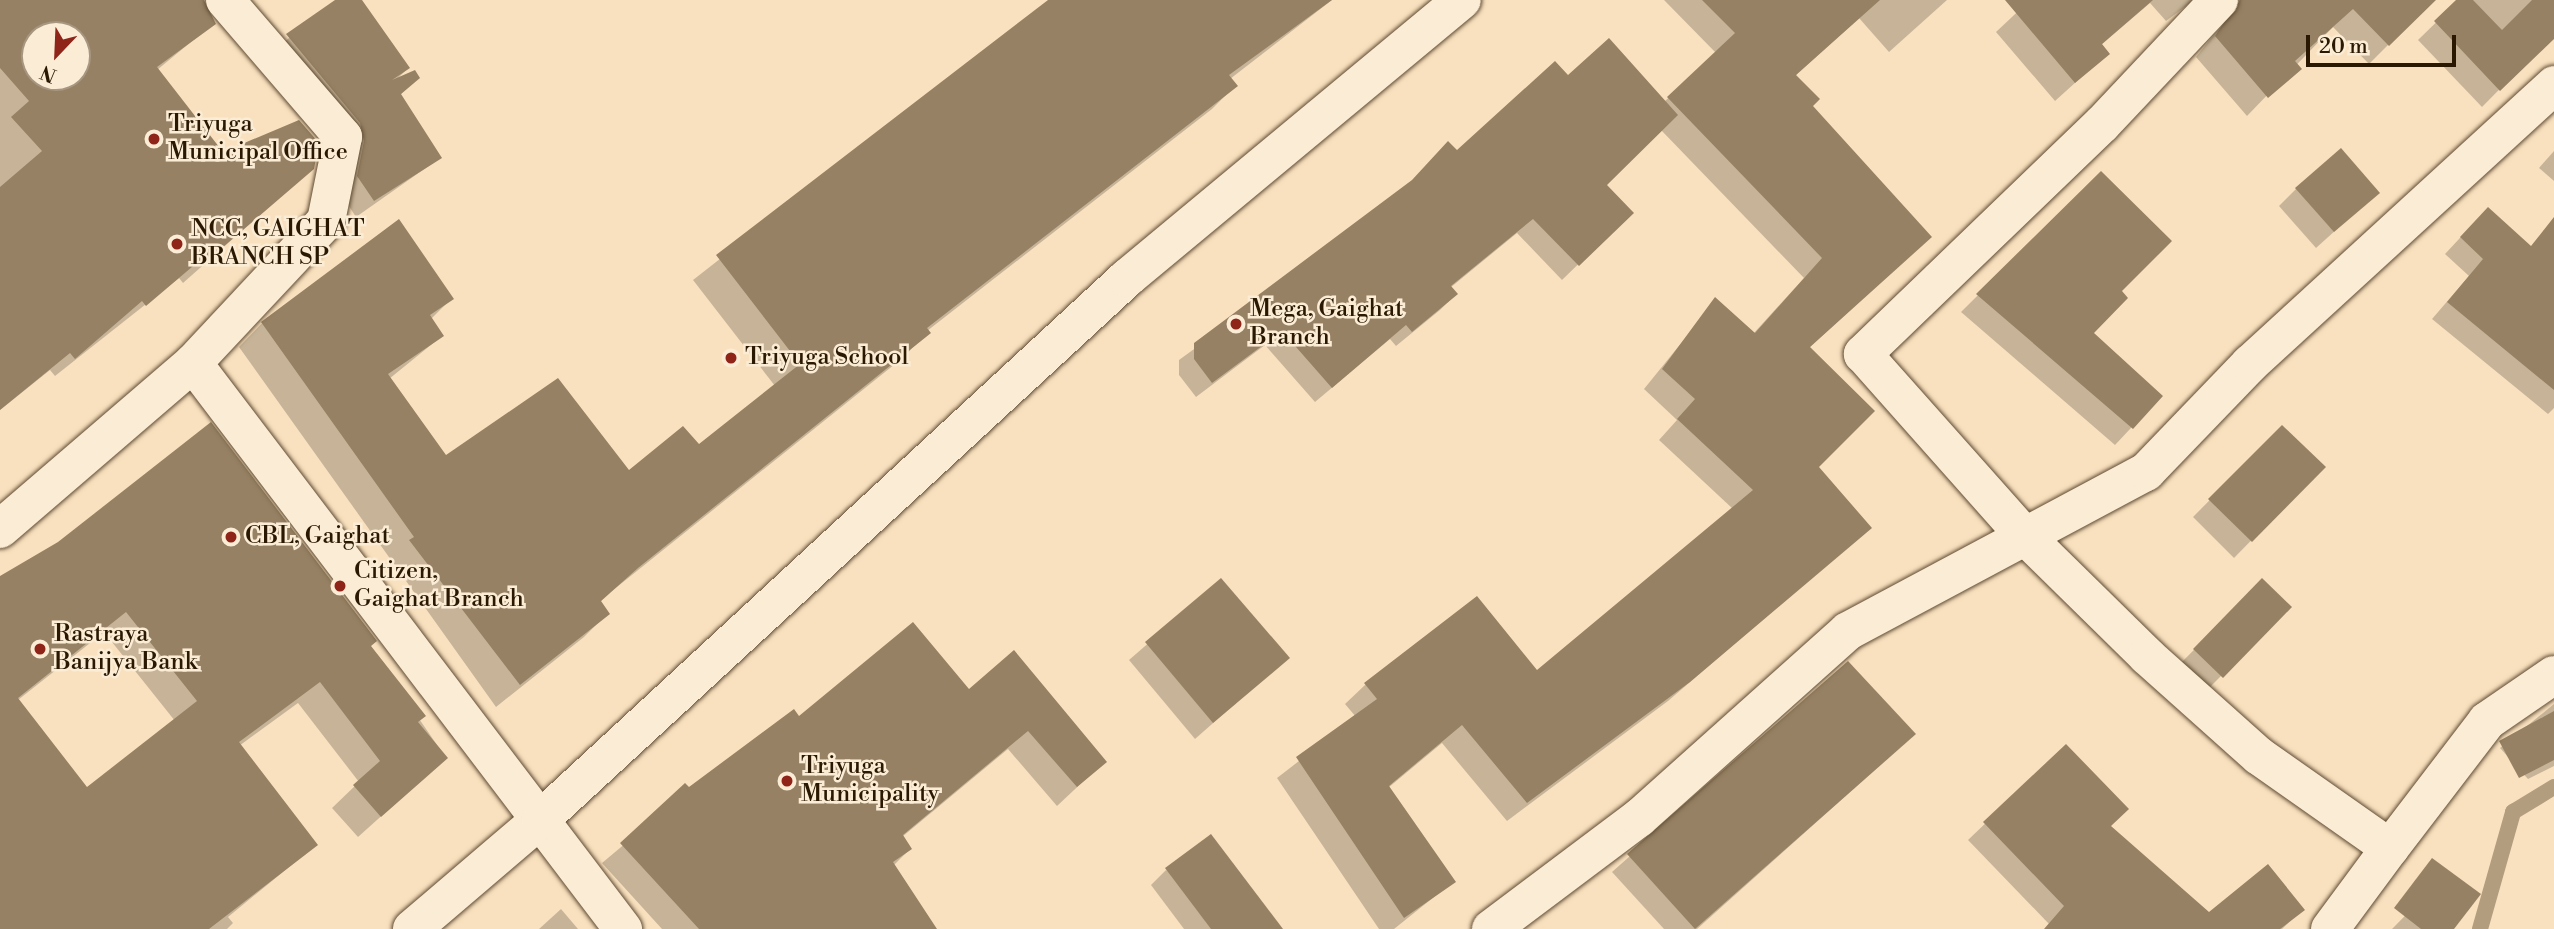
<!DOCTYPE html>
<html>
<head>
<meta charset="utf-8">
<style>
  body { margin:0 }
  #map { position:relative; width:2554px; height:929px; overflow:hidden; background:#f9e1bf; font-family:"Libre Bodoni",serif }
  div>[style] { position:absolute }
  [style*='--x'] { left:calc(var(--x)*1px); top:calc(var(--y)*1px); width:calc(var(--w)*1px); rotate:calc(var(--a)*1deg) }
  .shadow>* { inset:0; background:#0003 }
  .stream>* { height:16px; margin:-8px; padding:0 8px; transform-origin:8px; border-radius:8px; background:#b39d7f }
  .building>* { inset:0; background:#968164 }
  .roads { filter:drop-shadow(0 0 2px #5e4a31) drop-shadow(0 0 2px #5e4a31) }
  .street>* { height:38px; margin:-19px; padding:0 19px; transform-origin:19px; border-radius:19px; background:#fbecd5 }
  .secondary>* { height:38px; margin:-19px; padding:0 19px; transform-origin:19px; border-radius:19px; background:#fbecd5 }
  .dots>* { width:19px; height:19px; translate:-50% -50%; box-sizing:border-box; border:4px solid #fbecd5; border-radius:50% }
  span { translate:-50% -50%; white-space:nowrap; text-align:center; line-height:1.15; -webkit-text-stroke:5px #fbecd5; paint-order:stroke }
  .poi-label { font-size:24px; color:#2a1802 }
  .left { translate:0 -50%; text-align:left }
  .north { position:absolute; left:21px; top:21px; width:70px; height:70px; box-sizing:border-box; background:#fbecd5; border:2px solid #a79781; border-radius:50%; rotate:203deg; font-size:19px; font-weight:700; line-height:28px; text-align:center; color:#2a1802 }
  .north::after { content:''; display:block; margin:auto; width:24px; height:32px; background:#8f2418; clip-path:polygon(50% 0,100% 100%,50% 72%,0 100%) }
  .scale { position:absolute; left:2306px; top:35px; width:150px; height:32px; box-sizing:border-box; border:4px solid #2a1802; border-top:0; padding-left:9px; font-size:21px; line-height:24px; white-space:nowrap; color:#2a1802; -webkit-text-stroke:5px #fbecd5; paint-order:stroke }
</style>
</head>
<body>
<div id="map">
  <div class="shadow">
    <div style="clip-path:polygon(evenodd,0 0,201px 0,214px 23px,157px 70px,223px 155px,313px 168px,183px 283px,179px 278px,55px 376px,50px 370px,0 410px,0 0,35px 35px,77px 35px,77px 77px,35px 77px,35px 35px)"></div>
    <div style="clip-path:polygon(338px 0,360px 0,408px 68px,395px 81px,418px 78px,400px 95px,440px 158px,356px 217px,341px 194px,348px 159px,270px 53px)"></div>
    <div style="clip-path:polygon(1051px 0,1332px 0,1230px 79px,1236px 85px,1212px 109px,927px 331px,905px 356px,612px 591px,600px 602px,608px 613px,584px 637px,496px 707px,239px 347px,268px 317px,451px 299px,431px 319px,442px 336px,389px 379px,445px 458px,629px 473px,698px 447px,775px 386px,693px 280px)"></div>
    <div style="clip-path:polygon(1664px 0,1947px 0,1889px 52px,1859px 18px,1795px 76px,1811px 106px,1930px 237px,1809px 348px,1817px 467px,1870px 528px,1668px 701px,1507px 821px,1442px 743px,1388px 788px,1454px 881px,1394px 929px,1379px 929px,1277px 778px,1356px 717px,1345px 704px,1365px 685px,1477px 598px,1537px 672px,1733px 509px,1659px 440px,1677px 420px,1644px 389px,1716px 300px,1753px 334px,1804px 278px,1661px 130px,1605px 185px,1631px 213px,1562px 280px,1517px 233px,1450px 288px,1456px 294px,1440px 310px,1396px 346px,1390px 339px,1315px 402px,1265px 345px,1196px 397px,1179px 375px,1179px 360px,1568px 77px,1664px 102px,1716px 53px)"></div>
    <div style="clip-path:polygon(2030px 0,2194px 0,2166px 21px,2150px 3px,2101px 45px,2107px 54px,2055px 101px,1996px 32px)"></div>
    <div style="clip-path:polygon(2208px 0,2415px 0,2424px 9px,2369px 64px,2333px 27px,2247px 116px,2196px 57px,2222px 25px)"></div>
    <div style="clip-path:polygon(2459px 0,2554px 0,2554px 34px,2482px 107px,2418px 40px)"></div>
    <div style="clip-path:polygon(2554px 151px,2554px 181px,2539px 168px)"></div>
    <div style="clip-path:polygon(2101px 173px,2119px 291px,2091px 333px,2161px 396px,2115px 445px,1961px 312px)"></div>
    <div style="clip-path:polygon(2296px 189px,2377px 193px,2316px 248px,2279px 206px)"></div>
    <div style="clip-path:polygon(2472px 225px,2554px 256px,2554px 408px,2548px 414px,2432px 319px,2469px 276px,2445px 254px)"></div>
    <div style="clip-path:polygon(2282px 427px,2323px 467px,2234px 558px,2193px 517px)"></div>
    <div style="clip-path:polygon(1221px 580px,1287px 658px,1195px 739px,1129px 660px)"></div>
    <div style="clip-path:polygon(evenodd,0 581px,369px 646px,446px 758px,358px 837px,332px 808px,359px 782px,298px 703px,239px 746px,316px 845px,228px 917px,233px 923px,227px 929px,0 929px,0 581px,104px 632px,175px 721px,87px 789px,18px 700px,104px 632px)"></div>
    <div style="clip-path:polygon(2262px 581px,2290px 607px,2204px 693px,2177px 667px)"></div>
    <div style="clip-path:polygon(1848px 663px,1897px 750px,1697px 929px,1664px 929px,1612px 872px)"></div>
    <div style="clip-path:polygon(969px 692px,1105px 761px,1057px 806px,1008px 749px,902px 837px,910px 849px,893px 866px,935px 929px,662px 929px,602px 863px,689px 790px,799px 719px)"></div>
    <div style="clip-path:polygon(2554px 704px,2554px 766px,2528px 779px,2500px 748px)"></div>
    <div style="clip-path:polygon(2066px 746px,2109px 826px,2209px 914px,2302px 910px,2282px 929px,2045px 929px,2049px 924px,1968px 840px)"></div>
    <div style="clip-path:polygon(1166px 870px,1280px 929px,1184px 929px,1151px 885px)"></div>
    <div style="clip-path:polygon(2448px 872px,2452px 929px,2392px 929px)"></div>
    <div style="clip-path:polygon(561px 909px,578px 929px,539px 929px)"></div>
  </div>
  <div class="stream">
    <div style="--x:2480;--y:929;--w:122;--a:-74.2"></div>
    <div style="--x:2513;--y:812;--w:48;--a:-31.4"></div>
  </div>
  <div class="building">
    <div style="clip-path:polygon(evenodd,0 0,204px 0,216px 24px,157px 67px,223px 152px,299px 120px,319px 143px,314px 169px,202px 265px,199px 261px,146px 306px,142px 301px,75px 359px,70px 353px,0 410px,0 187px,42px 151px,11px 117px,29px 101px,0 68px,0 0,35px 35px,77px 35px,77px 77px,35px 77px,35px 35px)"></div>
    <div style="clip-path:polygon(335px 0,362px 0,410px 68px,392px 80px,415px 70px,420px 78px,401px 94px,442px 158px,374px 201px,357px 176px,364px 141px,360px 123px,286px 34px)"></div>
    <div style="clip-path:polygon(1048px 0,1332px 0,1229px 75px,1238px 86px,927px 328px,931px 333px,638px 568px,601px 601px,610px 614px,520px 685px,409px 540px,414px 537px,261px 322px,399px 219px,454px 299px,430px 315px,444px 336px,388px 374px,446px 455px,558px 378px,629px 470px,683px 426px,699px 444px,800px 364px,716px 255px)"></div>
    <div style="clip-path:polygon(1702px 0,1880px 0,1796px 75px,1820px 99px,1813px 106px,1932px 237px,1810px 347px,1875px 411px,1819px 467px,1872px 528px,1690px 682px,1527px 803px,1462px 725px,1389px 786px,1456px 882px,1404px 918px,1296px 757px,1377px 699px,1364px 683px,1477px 596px,1537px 670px,1753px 490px,1677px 419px,1695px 399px,1662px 369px,1715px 297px,1755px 333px,1822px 258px,1667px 97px,1735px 33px)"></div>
    <div style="clip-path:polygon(2005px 0,2153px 0,2102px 44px,2110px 54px,2075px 83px)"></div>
    <div style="clip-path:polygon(2240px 0,2436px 0,2389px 46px,2353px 9px,2295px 61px,2302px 69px,2268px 98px,2215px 36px)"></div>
    <div style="clip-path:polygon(2456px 0,2473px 0,2502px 30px,2532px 0,2554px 0,2554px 39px,2500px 91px,2434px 21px)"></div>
    <div style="clip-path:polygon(1609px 38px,1678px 115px,1607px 185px,1634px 213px,1579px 266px,1533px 219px,1451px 286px,1458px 294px,1412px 332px,1406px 325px,1332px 388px,1282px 331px,1212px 383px,1194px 359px,1194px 343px,1412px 180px,1448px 141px,1457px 150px,1555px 61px,1568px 75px)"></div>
    <div style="clip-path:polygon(2341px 148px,2380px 193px,2334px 232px,2295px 188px)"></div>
    <div style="clip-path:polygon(2101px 171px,2172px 241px,2122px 291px,2128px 298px,2094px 333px,2163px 396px,2133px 429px,1976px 294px)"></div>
    <div style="clip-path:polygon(2488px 207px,2531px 246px,2554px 217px,2554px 390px,2447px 302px,2483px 259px,2460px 237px)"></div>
    <div style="clip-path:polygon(evenodd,211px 422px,377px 641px,371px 646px,426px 716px,418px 722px,448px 758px,381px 817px,353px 785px,380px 761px,320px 682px,239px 742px,318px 845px,209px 929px,0 929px,0 576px,58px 542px,211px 422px,126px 612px,197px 701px,87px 787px,18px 698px,126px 612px)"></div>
    <div style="clip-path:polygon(2282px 425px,2326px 467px,2252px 542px,2208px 499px)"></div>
    <div style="clip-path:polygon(1221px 578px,1290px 658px,1213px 723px,1145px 642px)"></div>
    <div style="clip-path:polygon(2262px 578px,2292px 607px,2223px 678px,2193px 649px)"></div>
    <div style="clip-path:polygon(913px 622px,969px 689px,1014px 650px,1107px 762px,1077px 787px,1028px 731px,903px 835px,912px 849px,893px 862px,937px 929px,699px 929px,620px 843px,685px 783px,689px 787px,794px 709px,799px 716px)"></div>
    <div style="clip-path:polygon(1848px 661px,1916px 734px,1695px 929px,1627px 854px)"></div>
    <div style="clip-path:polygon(2554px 711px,2554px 760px,2519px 778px,2499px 741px)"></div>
    <div style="clip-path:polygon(2066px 744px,2129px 809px,2111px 826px,2209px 912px,2268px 864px,2305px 910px,2280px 929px,2044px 929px,2064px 906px,1983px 822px)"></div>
    <div style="clip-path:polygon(1211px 834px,1283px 929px,1211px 929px,1165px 868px)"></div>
    <div style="clip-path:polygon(2432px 858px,2481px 894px,2454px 929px,2421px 929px,2394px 908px)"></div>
  </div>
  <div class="roads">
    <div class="street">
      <div style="--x:2219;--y:0;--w:170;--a:133.3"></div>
      <div style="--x:2102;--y:124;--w:332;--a:136.1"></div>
      <div style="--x:1863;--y:354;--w:241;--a:48.4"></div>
      <div style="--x:2023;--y:534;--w:174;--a:44.5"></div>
      <div style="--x:2147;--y:656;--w:150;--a:41.8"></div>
      <div style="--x:2259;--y:756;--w:160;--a:35.1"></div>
      <div style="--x:2390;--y:848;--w:160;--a:-52.6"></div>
      <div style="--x:2487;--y:721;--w:81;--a:-34.5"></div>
      <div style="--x:193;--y:363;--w:195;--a:-46.9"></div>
      <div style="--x:326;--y:221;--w:86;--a:-78.6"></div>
      <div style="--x:343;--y:137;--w:181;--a:-130.7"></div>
      <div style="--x:0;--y:529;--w:255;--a:-40.7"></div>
      <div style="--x:193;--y:363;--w:711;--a:52.78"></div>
      <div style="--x:1491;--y:929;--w:185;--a:-36.9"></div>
      <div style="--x:1639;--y:818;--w:280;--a:-41.8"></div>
      <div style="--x:1848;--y:631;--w:338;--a:-28.1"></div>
      <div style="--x:2146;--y:472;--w:150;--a:-46.1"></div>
      <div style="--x:2250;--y:364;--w:413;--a:-42.5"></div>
      <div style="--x:2330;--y:929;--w:101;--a:-53.5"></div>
    </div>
    <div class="secondary">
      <div style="--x:412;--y:929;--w:170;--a:-40.5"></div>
      <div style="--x:541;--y:819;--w:798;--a:-42.71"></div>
      <div style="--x:1127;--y:278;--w:435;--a:-39.7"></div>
    </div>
  </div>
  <div class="dots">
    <div style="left:154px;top:139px;background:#8f2418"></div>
    <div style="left:177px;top:244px;background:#8f2418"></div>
    <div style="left:1236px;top:324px;background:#8f2418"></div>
    <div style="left:731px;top:358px;background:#8f2418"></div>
    <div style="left:231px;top:537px;background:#8f2418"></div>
    <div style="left:340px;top:586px;background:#8f2418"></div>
    <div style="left:40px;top:649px;background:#8f2418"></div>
    <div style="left:787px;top:781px;background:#8f2418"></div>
  </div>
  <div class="poi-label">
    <span class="left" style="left:168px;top:139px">Triyuga<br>Municipal Office</span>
    <span class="left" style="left:191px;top:244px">NCC, GAIGHAT<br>BRANCH SP</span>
    <span class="left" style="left:1250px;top:324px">Mega, Gaighat<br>Branch</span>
    <span class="left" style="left:745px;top:358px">Triyuga School</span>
    <span class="left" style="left:245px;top:537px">CBL, Gaighat</span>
    <span class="left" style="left:354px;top:586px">Citizen,<br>Gaighat Branch</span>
    <span class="left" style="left:54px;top:649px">Rastraya<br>Banijya Bank</span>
    <span class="left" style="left:801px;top:781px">Triyuga<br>Municipality</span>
  </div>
  <div class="north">N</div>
  <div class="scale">20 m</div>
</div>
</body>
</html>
